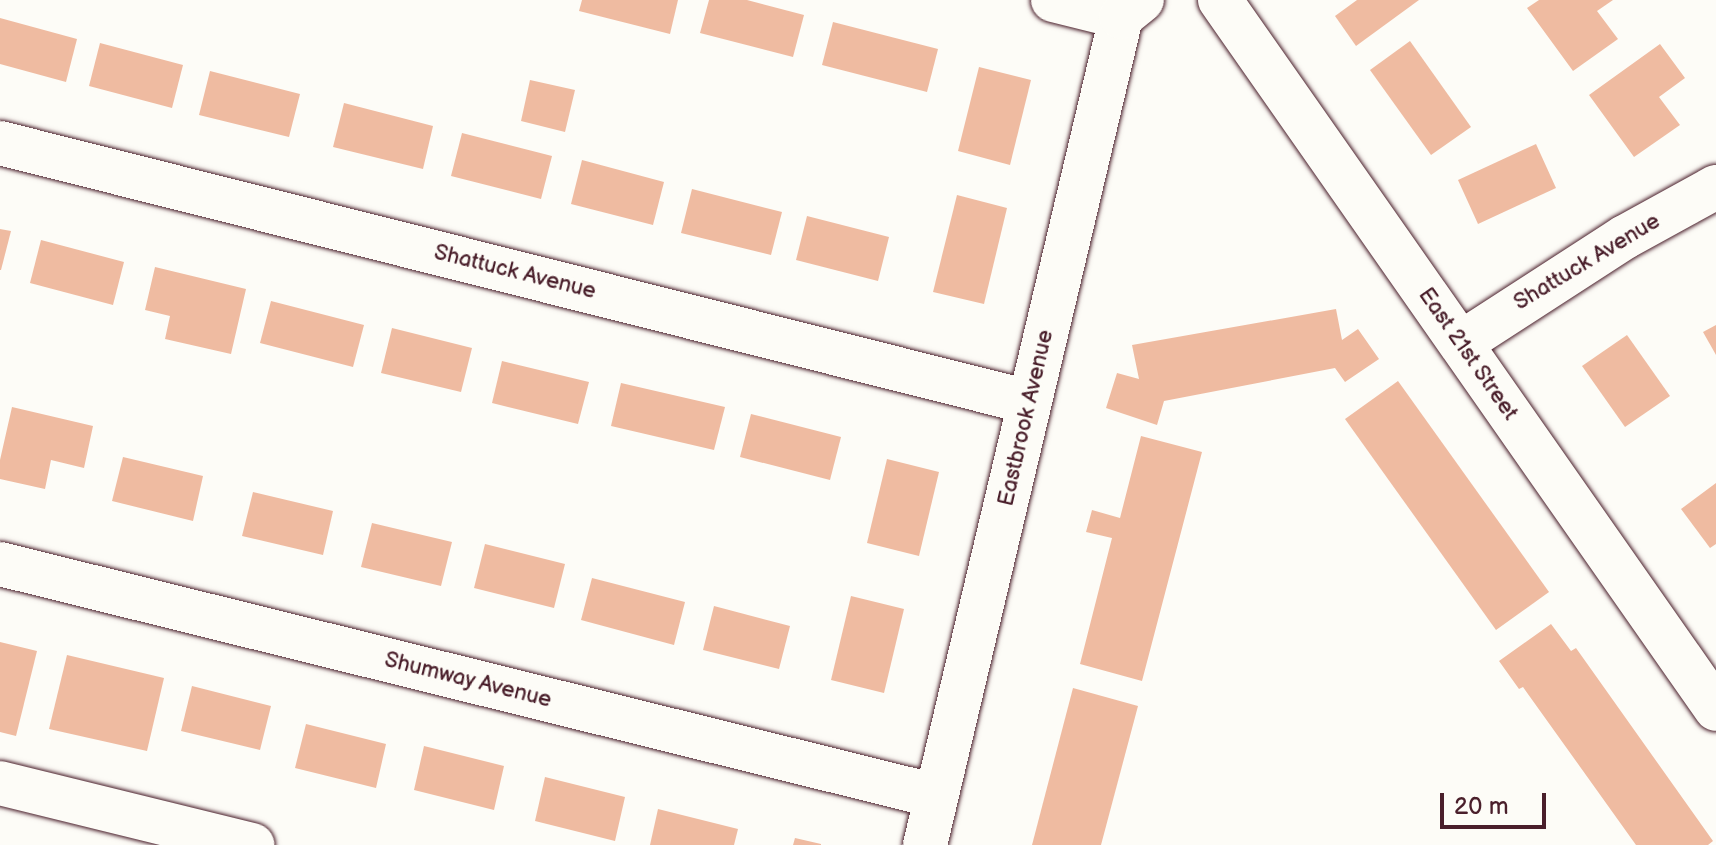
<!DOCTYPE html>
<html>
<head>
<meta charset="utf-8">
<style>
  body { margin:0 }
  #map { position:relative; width:1716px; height:845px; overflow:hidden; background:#fdfcf7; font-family:"Balsamiq Sans",sans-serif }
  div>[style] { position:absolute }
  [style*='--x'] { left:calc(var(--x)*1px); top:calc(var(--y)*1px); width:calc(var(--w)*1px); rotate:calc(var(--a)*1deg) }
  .building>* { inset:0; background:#efbba1 }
  .roads { filter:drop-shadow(0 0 2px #4a1f2b) drop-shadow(0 0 2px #4a1f2b) }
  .minor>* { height:44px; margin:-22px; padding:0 22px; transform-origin:22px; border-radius:22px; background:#fdfcf7 }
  span { translate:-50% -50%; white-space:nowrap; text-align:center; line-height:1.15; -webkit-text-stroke:6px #fdfcf7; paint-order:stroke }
  .street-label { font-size:22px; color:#4a1f2b }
  .scale { position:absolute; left:1440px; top:793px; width:106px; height:36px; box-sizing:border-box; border:4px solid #4a1f2b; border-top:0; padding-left:10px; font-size:24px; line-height:28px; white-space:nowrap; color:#4a1f2b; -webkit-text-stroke:6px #fdfcf7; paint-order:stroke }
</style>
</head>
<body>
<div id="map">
  <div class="building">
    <div style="clip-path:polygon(582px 0,678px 0,670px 34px,579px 11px)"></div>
    <div style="clip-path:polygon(709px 0,747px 0,804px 15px,793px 57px,700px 33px)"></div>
    <div style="clip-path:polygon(1357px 0,1419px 0,1356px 46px,1335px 16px)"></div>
    <div style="clip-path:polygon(1539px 0,1613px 0,1597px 11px,1618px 39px,1573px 71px,1527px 8px)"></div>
    <div style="clip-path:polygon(0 18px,77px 39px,66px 82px,0 64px)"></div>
    <div style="clip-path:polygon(833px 22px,938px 49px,927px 92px,822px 65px)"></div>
    <div style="clip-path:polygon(1410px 41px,1471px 127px,1431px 155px,1370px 70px)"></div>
    <div style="clip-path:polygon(100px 43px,183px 65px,172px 108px,89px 86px)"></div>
    <div style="clip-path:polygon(1660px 44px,1685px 78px,1659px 97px,1680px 125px,1634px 157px,1589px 95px)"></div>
    <div style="clip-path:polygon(979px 67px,1031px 80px,1010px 165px,958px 151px)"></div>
    <div style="clip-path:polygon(210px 71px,300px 94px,289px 137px,199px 115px)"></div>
    <div style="clip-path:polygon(530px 80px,575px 90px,565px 132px,521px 121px)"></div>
    <div style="clip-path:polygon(344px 103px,433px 126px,423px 169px,333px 147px)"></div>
    <div style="clip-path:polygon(462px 133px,552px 156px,541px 199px,451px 176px)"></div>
    <div style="clip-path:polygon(1536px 144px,1556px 188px,1478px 224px,1458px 180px)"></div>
    <div style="clip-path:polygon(582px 160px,664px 182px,653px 225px,571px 204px)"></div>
    <div style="clip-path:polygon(692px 189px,782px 212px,771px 255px,681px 233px)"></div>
    <div style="clip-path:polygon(957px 195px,1007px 208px,984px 304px,933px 292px)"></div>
    <div style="clip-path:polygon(807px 216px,889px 237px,878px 281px,796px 260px)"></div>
    <div style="clip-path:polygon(0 229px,11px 231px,1px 270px,0 270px)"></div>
    <div style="clip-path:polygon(41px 240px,124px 262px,113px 305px,30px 283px)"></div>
    <div style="clip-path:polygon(155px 267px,246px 289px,231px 354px,165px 339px,170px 316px,145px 310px)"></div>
    <div style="clip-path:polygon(271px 301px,364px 325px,353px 367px,260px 343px)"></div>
    <div style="clip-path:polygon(1336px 309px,1342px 340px,1358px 329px,1379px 359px,1345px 382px,1335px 368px,1164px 401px,1157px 425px,1106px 408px,1117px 373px,1139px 379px,1132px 345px)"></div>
    <div style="clip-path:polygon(1716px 325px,1716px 355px,1703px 332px)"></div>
    <div style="clip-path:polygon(392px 328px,472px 348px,461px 392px,381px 373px)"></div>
    <div style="clip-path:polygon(1627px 335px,1670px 396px,1625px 427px,1582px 366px)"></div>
    <div style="clip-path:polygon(502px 361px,589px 382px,578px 424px,492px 403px)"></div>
    <div style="clip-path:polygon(1398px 381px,1549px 592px,1496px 630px,1345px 419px)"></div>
    <div style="clip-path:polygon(621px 383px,725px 407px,714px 450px,611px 426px)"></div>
    <div style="clip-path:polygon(12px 407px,93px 426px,84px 468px,51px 460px,45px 489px,0 479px,0 460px)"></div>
    <div style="clip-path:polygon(751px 414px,841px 437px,830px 480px,740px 457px)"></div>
    <div style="clip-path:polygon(1141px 436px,1202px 452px,1142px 681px,1080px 664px,1112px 538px,1086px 532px,1092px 510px,1120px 518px)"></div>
    <div style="clip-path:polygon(123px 457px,203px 476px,193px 521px,112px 501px)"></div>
    <div style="clip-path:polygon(887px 459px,939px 472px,919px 556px,867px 543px)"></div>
    <div style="clip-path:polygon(1716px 483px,1716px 544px,1710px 548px,1681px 509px)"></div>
    <div style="clip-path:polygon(253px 492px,333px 511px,323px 555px,242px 536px)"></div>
    <div style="clip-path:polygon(372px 523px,452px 542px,441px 586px,361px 567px)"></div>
    <div style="clip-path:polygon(485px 544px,565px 564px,554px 608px,474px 588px)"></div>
    <div style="clip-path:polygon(592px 578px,685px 602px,674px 645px,581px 620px)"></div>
    <div style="clip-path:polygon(851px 596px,904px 609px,884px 693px,831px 680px)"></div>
    <div style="clip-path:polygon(714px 606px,790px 626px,779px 669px,703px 650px)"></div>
    <div style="clip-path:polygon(1551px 624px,1571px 651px,1576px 648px,1713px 841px,1708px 845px,1636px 845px,1523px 687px,1519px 689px,1499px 661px)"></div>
    <div style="clip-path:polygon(0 642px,37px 651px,16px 736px,0 732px)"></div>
    <div style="clip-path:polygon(67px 655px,164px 678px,147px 751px,49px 729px)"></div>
    <div style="clip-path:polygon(192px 686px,271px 706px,260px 750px,181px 731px)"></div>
    <div style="clip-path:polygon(1073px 688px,1138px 706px,1101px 845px,1032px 845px)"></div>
    <div style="clip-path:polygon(306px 724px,386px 744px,376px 788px,295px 768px)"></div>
    <div style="clip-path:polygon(424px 746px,504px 766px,494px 810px,414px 790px)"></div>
    <div style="clip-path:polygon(545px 777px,625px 797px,615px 841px,535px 821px)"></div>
    <div style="clip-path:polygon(658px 809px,738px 829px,734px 845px,650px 845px)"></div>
    <div style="clip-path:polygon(795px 838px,821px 844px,821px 845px,793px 845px)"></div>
  </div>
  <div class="roads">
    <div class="minor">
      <div style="--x:1053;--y:0;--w:70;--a:14"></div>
      <div style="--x:1220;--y:0;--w:865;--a:55.02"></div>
      <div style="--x:0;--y:143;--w:1061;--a:14.13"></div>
      <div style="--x:1461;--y:343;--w:195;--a:-32.9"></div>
      <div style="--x:1625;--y:237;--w:104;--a:-28.8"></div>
      <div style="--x:0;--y:564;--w:964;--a:13.92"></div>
      <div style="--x:0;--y:783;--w:260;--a:13.8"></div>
      <div style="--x:925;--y:845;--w:851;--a:-76.68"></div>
      <div style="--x:1121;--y:17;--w:27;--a:-39"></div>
    </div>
  </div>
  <div class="street-label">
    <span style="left:1587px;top:262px;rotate:-31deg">Shattuck Avenue</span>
    <span style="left:515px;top:272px;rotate:14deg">Shattuck Avenue</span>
    <span style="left:1468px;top:354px;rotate:55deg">East 21st Street</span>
    <span style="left:1026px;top:418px;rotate:-77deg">Eastbrook Avenue</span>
    <span style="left:468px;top:680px;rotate:14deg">Shumway Avenue</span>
  </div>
  <div class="scale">20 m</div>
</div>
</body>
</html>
